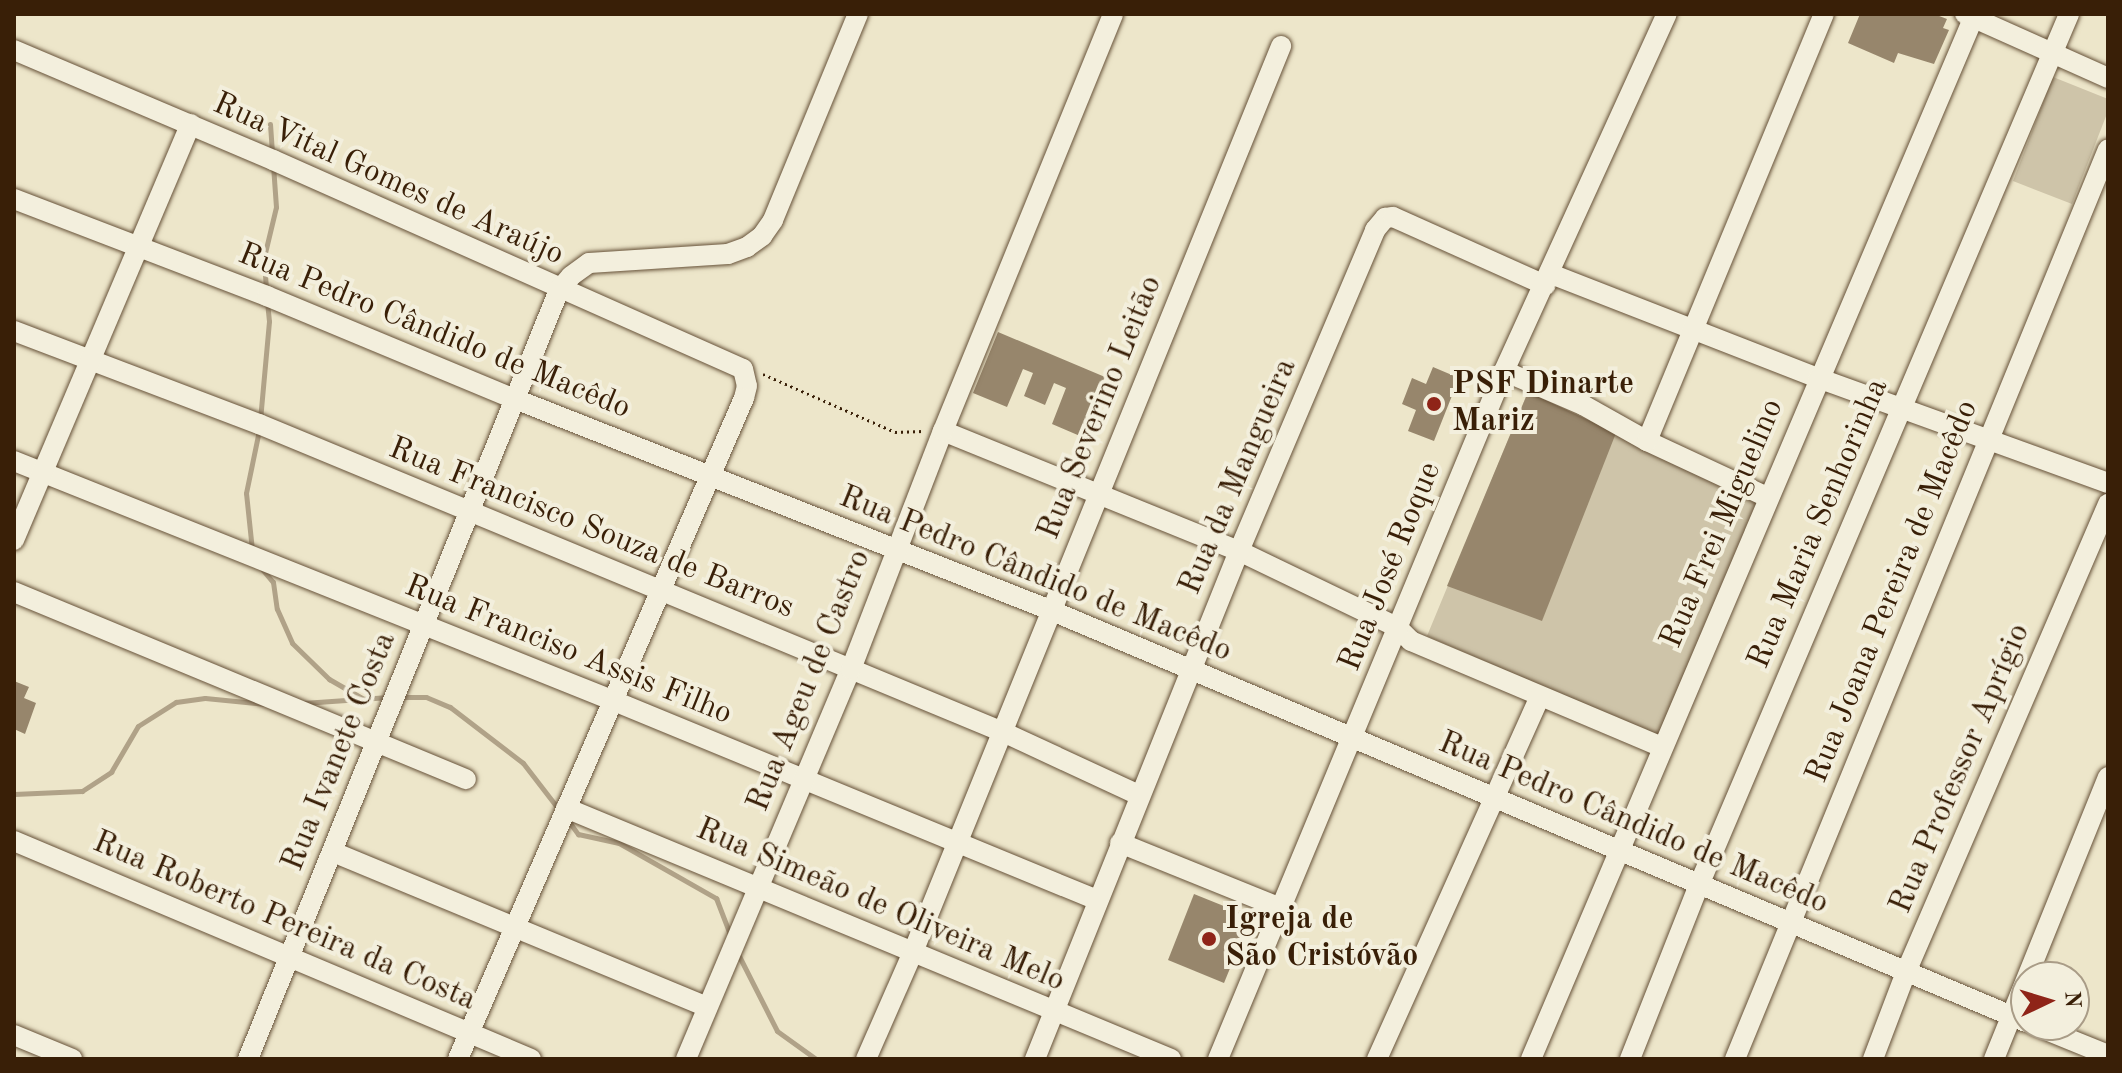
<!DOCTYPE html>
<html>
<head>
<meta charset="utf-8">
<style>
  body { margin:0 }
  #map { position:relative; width:2122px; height:1073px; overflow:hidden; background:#ede6ca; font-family:"Old Standard TT",serif }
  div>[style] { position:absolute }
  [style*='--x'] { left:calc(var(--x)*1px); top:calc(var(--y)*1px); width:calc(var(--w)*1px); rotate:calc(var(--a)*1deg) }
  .green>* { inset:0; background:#cec4a9 }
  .stream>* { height:5px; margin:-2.5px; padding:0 2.5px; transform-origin:2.5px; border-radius:2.5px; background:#b0a288 }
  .building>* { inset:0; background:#97866c }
  .path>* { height:3px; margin-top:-1.5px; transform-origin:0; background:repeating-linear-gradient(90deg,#391f07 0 2px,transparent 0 6px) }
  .roads { filter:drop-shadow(0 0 2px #665138) drop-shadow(0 0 2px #665138) }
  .minor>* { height:20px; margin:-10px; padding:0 10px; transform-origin:10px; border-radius:10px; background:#f3efdd }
  .dots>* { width:22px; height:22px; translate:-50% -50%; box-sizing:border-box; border:4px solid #f3efdd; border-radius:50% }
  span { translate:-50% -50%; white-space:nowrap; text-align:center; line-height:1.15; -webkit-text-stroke:8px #f3efdd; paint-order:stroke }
  .street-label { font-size:32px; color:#391f07 }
  .poi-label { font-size:32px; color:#391f07; font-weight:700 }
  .left { translate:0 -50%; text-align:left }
  .frame { position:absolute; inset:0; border:16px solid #391f07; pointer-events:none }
  .north { position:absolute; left:2010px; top:961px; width:80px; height:80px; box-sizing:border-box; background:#f3efdd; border:2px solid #a99c87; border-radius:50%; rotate:86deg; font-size:22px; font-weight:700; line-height:32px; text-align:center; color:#391f07 }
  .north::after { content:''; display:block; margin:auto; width:28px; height:36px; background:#8f2418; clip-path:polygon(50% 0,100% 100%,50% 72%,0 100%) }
</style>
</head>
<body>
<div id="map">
  <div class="green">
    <div style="clip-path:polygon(2053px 77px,2108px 99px,2108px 111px,2072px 204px,2013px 181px)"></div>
    <div style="clip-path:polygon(1528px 392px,1603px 426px,1654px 455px,1760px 502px,1662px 738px,1427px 636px)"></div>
  </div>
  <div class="stream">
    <div style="--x:270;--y:124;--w:31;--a:86"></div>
    <div style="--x:266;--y:289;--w:32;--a:-94"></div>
    <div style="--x:264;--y:257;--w:51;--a:-76.5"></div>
    <div style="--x:276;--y:207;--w:42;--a:-94.1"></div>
    <div style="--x:260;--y:420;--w:99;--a:-84.8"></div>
    <div style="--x:269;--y:321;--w:18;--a:-96"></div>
    <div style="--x:252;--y:550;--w:57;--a:-96"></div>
    <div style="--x:246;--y:493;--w:64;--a:-78.3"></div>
    <div style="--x:262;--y:569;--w:17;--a:50"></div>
    <div style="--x:273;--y:582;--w:27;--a:82"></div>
    <div style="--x:277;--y:609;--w:37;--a:66"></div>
    <div style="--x:292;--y:643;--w:52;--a:44.2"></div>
    <div style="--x:329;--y:679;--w:38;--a:30"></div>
    <div style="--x:399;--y:697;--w:27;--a:0"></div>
    <div style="--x:426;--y:697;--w:26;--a:23"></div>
    <div style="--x:450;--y:707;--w:92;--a:37.5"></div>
    <div style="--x:523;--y:763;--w:61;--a:52.4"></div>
    <div style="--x:303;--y:703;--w:86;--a:-4"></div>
    <div style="--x:14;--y:794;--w:68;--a:-2.5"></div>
    <div style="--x:82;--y:791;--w:35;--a:-33"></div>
    <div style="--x:111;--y:772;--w:53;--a:-59.6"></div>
    <div style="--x:138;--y:726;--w:45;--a:-32.3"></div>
    <div style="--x:176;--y:702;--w:29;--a:-8"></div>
    <div style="--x:205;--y:698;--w:60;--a:5.7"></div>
    <div style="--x:567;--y:819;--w:19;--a:54"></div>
    <div style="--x:578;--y:834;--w:42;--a:12.4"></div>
    <div style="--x:619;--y:843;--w:112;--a:29.6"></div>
    <div style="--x:716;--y:898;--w:42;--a:69"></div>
    <div style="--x:738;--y:954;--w:86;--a:63.1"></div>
    <div style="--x:777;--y:1031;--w:48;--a:35.7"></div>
  </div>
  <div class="building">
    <div style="clip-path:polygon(1860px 14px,1934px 14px,1947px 19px,1943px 28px,1949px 30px,1934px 64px,1898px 53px,1894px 63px,1848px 43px)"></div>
    <div style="clip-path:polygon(998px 332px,1105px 377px,1080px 436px,1052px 424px,1066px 388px,1054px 383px,1045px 405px,1024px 396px,1033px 373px,1023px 369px,1007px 407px,973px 393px)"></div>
    <div style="clip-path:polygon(1433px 367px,1459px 378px,1434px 441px,1408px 431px,1416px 410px,1402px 404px,1412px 378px,1426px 384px)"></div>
    <div style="clip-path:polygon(1528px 392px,1616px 433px,1542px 621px,1447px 586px)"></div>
    <div style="clip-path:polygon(14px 681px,29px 687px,24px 698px,36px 703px,25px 734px,14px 729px)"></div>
    <div style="clip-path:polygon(1194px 894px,1251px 917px,1224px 983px,1168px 960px)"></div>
  </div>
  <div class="path">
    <div style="--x:763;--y:374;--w:144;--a:23.7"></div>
    <div style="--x:895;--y:432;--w:28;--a:-2"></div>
  </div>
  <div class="roads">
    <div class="minor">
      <div style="--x:1965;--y:14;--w:157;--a:24.1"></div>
      <div style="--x:14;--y:50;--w:281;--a:23"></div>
      <div style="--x:273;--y:160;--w:514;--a:23.97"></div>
      <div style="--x:743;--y:369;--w:17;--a:77"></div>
      <div style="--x:747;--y:386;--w:12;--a:104"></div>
      <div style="--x:744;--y:398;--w:720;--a:113.4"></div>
      <div style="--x:14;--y:199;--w:271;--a:21"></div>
      <div style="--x:267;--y:296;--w:269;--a:22.6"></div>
      <div style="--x:515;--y:399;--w:575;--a:21.52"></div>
      <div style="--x:1050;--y:610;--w:1059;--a:22.89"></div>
      <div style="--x:1551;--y:274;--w:287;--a:21.3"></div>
      <div style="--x:1818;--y:378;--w:308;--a:19.9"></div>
      <div style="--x:14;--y:331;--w:262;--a:20.8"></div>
      <div style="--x:259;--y:424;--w:805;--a:22.49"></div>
      <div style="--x:1003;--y:732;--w:150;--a:24.9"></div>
      <div style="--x:1504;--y:371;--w:86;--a:23.3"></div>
      <div style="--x:1583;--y:405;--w:73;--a:29.4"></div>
      <div style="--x:1647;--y:441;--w:132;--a:25"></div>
      <div style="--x:943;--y:431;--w:319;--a:22.1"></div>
      <div style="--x:1239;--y:551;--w:175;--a:25.7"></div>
      <div style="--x:1397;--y:627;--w:20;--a:45"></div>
      <div style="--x:1411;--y:641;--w:272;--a:22.9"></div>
      <div style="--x:1647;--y:441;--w:462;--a:-67.5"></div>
      <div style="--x:14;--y:461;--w:646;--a:21.8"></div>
      <div style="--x:614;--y:701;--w:522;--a:22.39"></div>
      <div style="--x:14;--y:540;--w:452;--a:-67"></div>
      <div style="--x:14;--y:592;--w:489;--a:22.5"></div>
      <div style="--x:566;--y:808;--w:655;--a:22.53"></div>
      <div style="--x:14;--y:841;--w:561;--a:22.86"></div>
      <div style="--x:1120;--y:843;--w:174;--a:22"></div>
      <div style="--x:333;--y:852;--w:405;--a:22.5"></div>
      <div style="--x:2034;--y:1025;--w:80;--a:22.1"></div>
      <div style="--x:14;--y:1035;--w:63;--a:22.5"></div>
      <div style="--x:248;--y:1059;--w:830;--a:-67.98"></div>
      <div style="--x:559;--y:290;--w:18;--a:-49"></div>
      <div style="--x:571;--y:276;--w:22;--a:-36"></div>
      <div style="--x:589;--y:263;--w:139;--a:-3.7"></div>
      <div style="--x:728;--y:254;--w:20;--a:-20"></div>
      <div style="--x:747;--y:247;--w:19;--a:-36"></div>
      <div style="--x:762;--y:236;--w:19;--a:-55"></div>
      <div style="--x:773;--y:220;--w:223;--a:-67.6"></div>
      <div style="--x:686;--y:1059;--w:423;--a:-67.1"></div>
      <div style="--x:851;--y:669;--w:255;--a:-68.9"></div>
      <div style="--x:943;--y:431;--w:450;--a:-67.8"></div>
      <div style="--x:866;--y:1059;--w:117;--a:-66.3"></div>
      <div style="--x:913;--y:952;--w:978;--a:-67.89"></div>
      <div style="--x:1035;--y:1059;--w:547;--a:-68.12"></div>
      <div style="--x:1239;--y:551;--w:349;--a:-67"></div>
      <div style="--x:1375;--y:230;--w:16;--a:-50"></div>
      <div style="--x:1385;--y:218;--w:8;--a:-7"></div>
      <div style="--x:1393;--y:217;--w:167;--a:24.1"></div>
      <div style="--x:1218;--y:1059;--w:745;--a:-67.43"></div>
      <div style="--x:1504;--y:371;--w:392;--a:-65.5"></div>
      <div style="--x:1377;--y:1059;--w:397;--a:-65.8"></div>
      <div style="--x:1531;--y:1059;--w:1135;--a:-66.98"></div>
      <div style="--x:1630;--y:1059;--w:187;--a:-68.4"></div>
      <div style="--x:1699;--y:885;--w:946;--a:-66.98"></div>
      <div style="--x:1735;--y:1059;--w:983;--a:-67.71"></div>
      <div style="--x:1873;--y:1059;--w:93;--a:-69.2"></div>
      <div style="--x:1906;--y:972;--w:510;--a:-66.65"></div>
      <div style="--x:1994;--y:1059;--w:304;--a:-68"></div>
    </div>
  </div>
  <div class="dots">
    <div style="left:1434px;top:404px;background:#8f2418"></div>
    <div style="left:1209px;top:939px;background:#8f2418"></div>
  </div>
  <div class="street-label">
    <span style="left:388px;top:180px;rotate:24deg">Rua Vital Gomes de Araújo</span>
    <span style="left:434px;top:332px;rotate:22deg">Rua Pedro Cândido de Macêdo</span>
    <span style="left:1101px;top:408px;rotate:-68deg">Rua Severino Leitão</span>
    <span style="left:1239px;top:477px;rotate:-67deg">Rua da Mangueira</span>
    <span style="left:1723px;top:524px;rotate:-67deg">Rua Frei Miguelino</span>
    <span style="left:1819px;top:524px;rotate:-67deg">Rua Maria Senhorinha</span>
    <span style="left:591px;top:529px;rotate:22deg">Rua Francisco Souza de Barros</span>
    <span style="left:1391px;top:567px;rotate:-68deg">Rua José Roque</span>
    <span style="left:1035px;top:575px;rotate:22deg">Rua Pedro Cândido de Macêdo</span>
    <span style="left:1893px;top:592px;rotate:-68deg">Rua Joana Pereira de Macêdo</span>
    <span style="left:568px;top:651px;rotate:22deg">Rua Franciso Assis Filho</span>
    <span style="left:810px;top:681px;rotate:-68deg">Rua Ageu de Castro</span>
    <span style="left:340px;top:752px;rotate:-68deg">Rua Ivanete Costa</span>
    <span style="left:1961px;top:769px;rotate:-67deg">Rua Professor Aprígio</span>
    <span style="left:1633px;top:824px;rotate:23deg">Rua Pedro Cândido de Macêdo</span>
    <span style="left:880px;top:906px;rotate:23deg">Rua Simeão de Oliveira Melo</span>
    <span style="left:284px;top:922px;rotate:23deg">Rua Roberto Pereira da Costa</span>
  </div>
  <div class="poi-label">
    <span class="left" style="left:1452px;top:404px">PSF Dinarte<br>Mariz</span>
    <span class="left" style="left:1225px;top:939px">Igreja de<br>São Cristóvão</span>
  </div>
  <div class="frame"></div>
  <div class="north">N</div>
</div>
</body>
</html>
